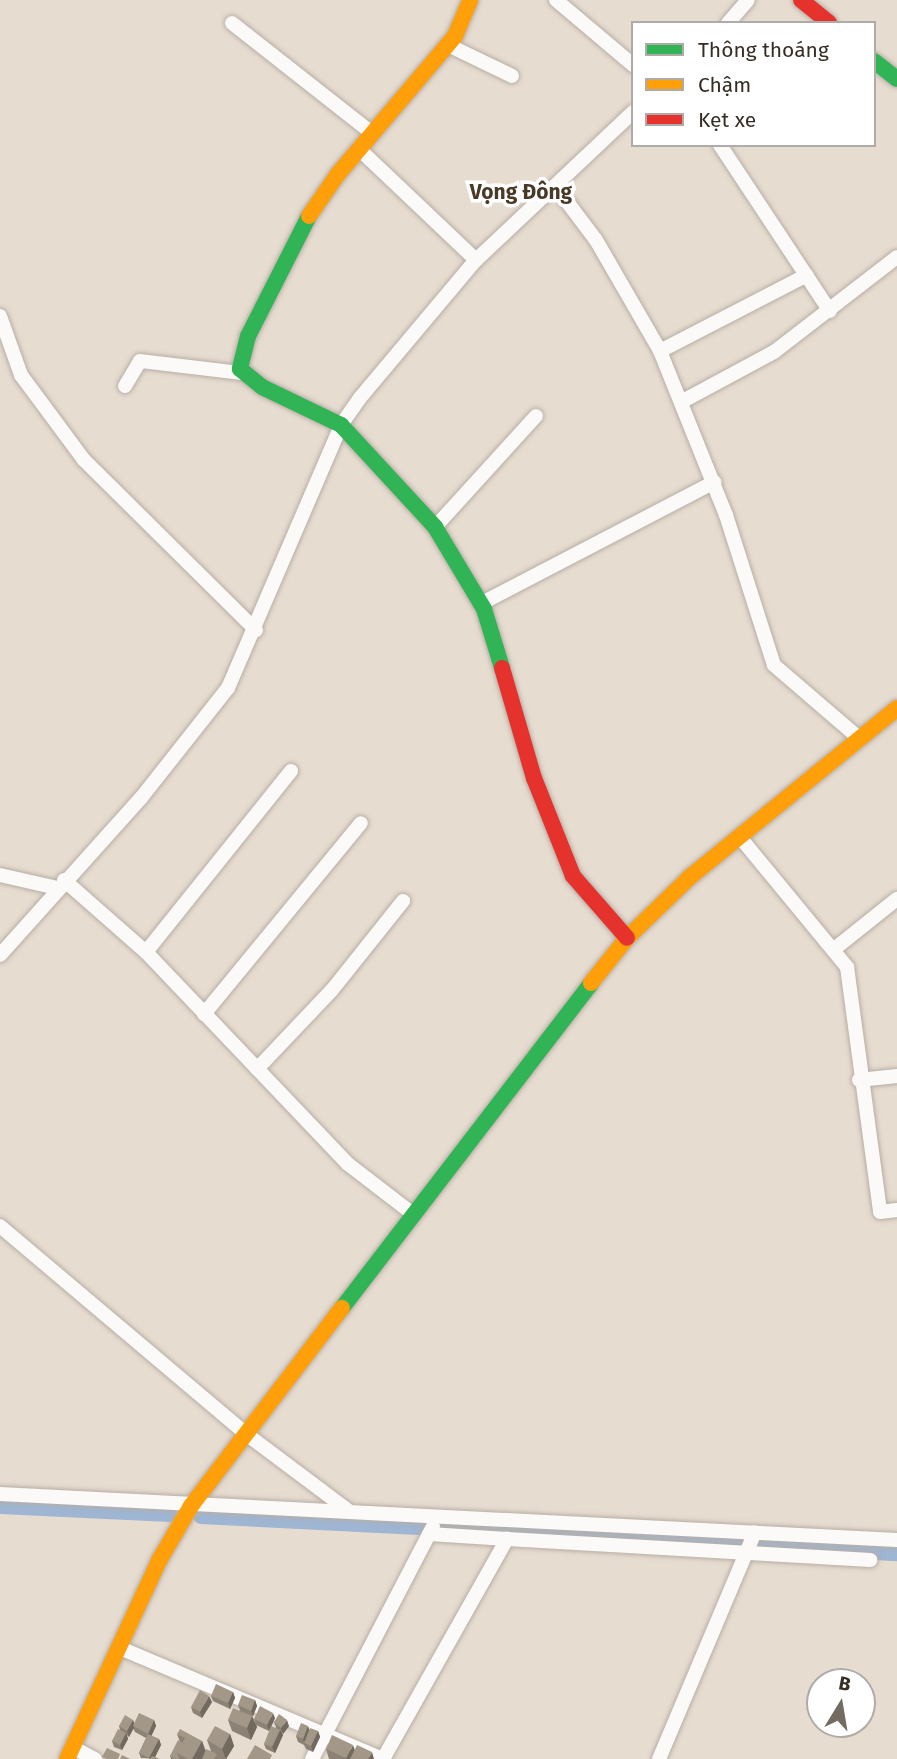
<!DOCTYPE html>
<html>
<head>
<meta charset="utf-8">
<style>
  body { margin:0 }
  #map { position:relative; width:897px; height:1759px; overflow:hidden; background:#e7dcd0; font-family:"Fira Sans",sans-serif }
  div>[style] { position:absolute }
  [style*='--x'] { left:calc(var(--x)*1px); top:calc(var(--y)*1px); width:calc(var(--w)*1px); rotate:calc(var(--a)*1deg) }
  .canal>* { height:16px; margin:-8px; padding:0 8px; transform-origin:8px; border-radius:8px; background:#9eb5d3 }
  .roads { filter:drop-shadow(0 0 2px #b7aea5) drop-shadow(0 0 2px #b7aea5) }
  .street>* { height:14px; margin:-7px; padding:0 7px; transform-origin:7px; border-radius:7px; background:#fbfaf8 }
  .fast>* { height:16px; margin:-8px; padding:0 8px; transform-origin:8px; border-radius:8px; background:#30b455 }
  .slow>* { height:16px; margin:-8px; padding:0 8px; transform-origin:8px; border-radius:8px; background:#ff9f0a }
  .jam>* { height:16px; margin:-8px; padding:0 8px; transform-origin:8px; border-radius:8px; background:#e5322d }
  .wall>* { inset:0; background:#8c8275 }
  .shaded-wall>* { inset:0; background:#726a5f }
  .building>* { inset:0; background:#a39788 }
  span { translate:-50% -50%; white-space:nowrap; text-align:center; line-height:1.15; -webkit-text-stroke:7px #fff; paint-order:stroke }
  .quarter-label { font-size:21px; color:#493927; font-weight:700 }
  .legend { position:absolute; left:631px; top:21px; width:245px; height:126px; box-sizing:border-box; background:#fff; border:2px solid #afaba8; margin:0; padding:9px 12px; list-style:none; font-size:21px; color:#362e25 }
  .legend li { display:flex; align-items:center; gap:14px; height:35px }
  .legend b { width:35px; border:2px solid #afaba8 }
  .north { position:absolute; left:806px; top:1668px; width:70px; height:70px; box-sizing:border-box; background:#fff; border:2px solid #afaba8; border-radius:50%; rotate:11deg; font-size:19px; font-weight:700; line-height:28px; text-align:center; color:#362e25 }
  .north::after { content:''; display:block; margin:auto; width:24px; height:32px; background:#746b61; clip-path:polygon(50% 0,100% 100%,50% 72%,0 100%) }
</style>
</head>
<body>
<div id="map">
  <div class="canal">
    <div style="--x:0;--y:1506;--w:170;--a:2.7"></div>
    <div style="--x:201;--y:1516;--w:218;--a:2.9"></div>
    <div style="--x:447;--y:1528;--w:451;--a:3.2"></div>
  </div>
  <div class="roads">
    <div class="street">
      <div style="--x:556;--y:0;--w:101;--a:40.2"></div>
      <div style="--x:232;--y:23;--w:179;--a:38.2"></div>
      <div style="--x:728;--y:23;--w:30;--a:-49"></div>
      <div style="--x:448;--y:45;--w:71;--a:25.8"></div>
      <div style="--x:720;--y:145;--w:199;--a:56.5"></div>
      <div style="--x:359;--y:149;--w:161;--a:43.5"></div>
      <div style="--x:556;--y:187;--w:66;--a:53"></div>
      <div style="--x:596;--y:240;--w:128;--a:60"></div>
      <div style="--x:660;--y:351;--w:177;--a:68.1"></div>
      <div style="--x:726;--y:515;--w:157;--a:72.3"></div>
      <div style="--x:774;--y:665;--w:112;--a:40.7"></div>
      <div style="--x:0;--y:316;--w:63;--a:70.4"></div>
      <div style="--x:21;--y:375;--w:106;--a:53.5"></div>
      <div style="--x:84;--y:460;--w:242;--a:44.7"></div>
      <div style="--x:660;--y:351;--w:165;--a:-27.3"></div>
      <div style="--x:125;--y:386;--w:29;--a:-59"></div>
      <div style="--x:140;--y:361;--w:102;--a:6.8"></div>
      <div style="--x:681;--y:402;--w:106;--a:-28.3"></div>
      <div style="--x:774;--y:352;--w:155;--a:-37.7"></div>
      <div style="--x:435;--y:527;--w:150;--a:-47.7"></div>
      <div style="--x:482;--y:603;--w:262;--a:-27.5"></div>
      <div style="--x:739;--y:836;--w:170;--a:50.5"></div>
      <div style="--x:847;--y:967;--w:247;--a:82.3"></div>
      <div style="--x:880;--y:1212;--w:17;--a:-7"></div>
      <div style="--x:0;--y:875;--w:58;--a:12.8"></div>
      <div style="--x:64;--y:880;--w:109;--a:41.3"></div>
      <div style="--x:146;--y:952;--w:293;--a:46.4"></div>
      <div style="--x:348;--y:1164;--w:82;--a:37.6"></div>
      <div style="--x:833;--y:950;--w:82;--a:-38.6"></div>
      <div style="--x:146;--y:952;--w:232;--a:-51.3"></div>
      <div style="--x:0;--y:955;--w:211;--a:-48.1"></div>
      <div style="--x:141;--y:798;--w:140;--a:-51.7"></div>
      <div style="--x:228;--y:688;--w:286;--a:-66.7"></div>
      <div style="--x:341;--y:425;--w:33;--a:-55"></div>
      <div style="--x:360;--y:398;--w:180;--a:-50"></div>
      <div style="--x:476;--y:260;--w:216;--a:-43.3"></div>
      <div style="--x:204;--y:1014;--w:247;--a:-50.6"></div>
      <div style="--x:257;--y:1069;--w:109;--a:-46.5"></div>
      <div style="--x:332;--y:990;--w:114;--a:-51.4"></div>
      <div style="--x:859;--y:1080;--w:38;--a:-6"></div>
      <div style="--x:0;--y:1226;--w:321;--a:40.2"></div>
      <div style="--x:245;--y:1433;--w:130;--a:36.9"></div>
      <div style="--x:0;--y:1494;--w:898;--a:2.94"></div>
      <div style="--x:507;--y:1539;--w:364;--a:3.3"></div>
      <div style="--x:120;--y:1648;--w:285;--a:22.9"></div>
      <div style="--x:72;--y:1747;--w:26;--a:28"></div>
      <div style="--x:312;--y:1759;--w:262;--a:-62.5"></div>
      <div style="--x:383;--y:1759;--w:253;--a:-60.6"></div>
      <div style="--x:507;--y:1539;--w:78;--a:-176.3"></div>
      <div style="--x:659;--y:1759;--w:246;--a:-67.1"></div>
    </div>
    <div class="fast">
      <div style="--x:874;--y:61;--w:29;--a:38"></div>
      <div style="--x:309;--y:216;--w:135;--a:116.9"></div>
      <div style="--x:248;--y:336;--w:34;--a:104"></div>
      <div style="--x:240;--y:369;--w:28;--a:39"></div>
      <div style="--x:262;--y:387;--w:88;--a:25.7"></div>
      <div style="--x:341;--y:425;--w:139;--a:47.3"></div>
      <div style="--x:435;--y:527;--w:96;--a:59.1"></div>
      <div style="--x:484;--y:609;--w:62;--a:73"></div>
      <div style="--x:342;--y:1308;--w:409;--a:-52.5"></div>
    </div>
    <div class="slow">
      <div style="--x:309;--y:216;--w:51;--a:-55.4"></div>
      <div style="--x:338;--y:174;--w:181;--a:-49.7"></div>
      <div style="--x:455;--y:36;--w:39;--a:-67"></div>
      <div style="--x:591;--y:983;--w:58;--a:-51.3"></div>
      <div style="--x:627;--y:938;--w:88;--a:-44.1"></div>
      <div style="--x:690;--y:877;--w:267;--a:-39.2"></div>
      <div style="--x:67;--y:1759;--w:221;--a:-65.1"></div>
      <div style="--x:160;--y:1559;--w:61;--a:-59.7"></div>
      <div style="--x:191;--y:1506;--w:249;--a:-52.7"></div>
    </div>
    <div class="jam">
      <div style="--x:801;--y:0;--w:36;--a:39"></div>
      <div style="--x:502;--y:668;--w:115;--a:73.8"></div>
      <div style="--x:534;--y:778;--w:105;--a:68.3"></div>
      <div style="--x:573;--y:876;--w:82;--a:48.9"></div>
    </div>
  </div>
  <div class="wall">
    <div style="clip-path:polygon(233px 1692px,235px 1698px,230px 1709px,213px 1701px,211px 1696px)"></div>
    <div style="clip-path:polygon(255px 1700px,257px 1706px,253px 1716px,252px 1716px,257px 1727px,251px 1740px,232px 1731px,228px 1720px,240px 1710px,238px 1705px)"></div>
    <div style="clip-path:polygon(212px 1702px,202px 1718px,193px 1713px,191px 1707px)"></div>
    <div style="clip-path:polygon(275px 1718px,269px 1731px,256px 1725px,254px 1719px)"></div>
    <div style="clip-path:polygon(133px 1720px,134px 1723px,154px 1720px,156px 1726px,151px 1736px,159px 1739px,161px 1745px,155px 1757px,159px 1759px,141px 1758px,139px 1753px,146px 1738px,135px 1732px,133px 1728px,129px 1737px,127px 1735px,128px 1739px,122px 1750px,114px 1747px,112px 1741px,120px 1730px,119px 1726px)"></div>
    <div style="clip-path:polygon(274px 1722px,289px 1726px,283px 1734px,281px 1732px,283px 1735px,275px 1753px,266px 1749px,264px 1744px,276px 1727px)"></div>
    <div style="clip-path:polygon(308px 1726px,309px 1730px,318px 1731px,320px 1737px,313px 1752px,306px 1749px,304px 1745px,298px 1742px,296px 1736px)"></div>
    <div style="clip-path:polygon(177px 1734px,202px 1741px,205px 1750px,211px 1751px,207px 1740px,230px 1734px,234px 1746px,226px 1759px,171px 1759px,170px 1756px,180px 1742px)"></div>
    <div style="clip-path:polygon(326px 1749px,355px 1750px,374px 1759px,329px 1759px)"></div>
  </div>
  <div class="shaded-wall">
    <div style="clip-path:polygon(233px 1692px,235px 1698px,230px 1709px,228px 1703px)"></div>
    <div style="clip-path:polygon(209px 1696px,212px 1702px,202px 1718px,200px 1712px)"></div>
    <div style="clip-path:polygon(255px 1700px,257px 1706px,253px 1716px,251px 1711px)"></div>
    <div style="clip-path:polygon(273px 1713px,275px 1718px,269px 1731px,267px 1725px)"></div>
    <div style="clip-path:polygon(252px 1716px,257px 1727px,251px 1740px,247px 1728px)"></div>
    <div style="clip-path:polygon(133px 1720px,135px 1726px,129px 1737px,127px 1731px)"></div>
    <div style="clip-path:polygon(154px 1720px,156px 1726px,150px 1739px,148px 1734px)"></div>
    <div style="clip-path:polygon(287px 1720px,289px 1726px,283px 1734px,281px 1728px)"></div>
    <div style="clip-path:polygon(308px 1726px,310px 1732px,305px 1745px,303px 1739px)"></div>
    <div style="clip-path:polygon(280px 1730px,283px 1735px,275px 1753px,272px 1747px)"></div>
    <div style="clip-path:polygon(318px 1731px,320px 1737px,313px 1752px,311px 1746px)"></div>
    <div style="clip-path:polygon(126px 1733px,128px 1739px,122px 1750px,120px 1745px)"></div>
    <div style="clip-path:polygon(230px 1734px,234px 1746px,226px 1759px,222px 1749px)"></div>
    <div style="clip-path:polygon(159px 1739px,161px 1745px,154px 1759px,150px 1759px,149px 1758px)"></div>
    <div style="clip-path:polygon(202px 1741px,206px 1752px,202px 1759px,192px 1759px)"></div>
    <div style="clip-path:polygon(353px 1745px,357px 1756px,355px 1759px,346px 1759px)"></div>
    <div style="clip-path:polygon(372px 1752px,374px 1759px,368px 1759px)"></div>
  </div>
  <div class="building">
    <div style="clip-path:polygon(216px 1684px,233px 1692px,228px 1703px,211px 1696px)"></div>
    <div style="clip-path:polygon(200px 1690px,209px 1696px,200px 1712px,191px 1707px)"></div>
    <div style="clip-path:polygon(242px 1695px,255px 1700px,251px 1711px,238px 1705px)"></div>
    <div style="clip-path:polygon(260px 1706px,273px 1713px,267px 1725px,254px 1719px)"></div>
    <div style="clip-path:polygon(233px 1708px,252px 1716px,247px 1728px,228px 1720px)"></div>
    <div style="clip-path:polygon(139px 1713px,154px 1720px,148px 1734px,133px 1726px)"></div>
    <div style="clip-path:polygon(279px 1714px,287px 1720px,281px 1728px,274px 1722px)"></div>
    <div style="clip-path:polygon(125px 1715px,133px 1720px,127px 1731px,119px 1726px)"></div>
    <div style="clip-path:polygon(301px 1723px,308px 1726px,303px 1739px,296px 1736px)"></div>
    <div style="clip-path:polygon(215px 1726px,230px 1734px,222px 1749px,207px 1740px)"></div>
    <div style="clip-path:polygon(271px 1726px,280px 1730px,272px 1747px,264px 1744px)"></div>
    <div style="clip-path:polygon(310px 1728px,318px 1731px,311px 1746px,304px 1743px)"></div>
    <div style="clip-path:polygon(118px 1729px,126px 1733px,120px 1745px,112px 1741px)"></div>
    <div style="clip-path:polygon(180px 1729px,202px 1741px,192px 1759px,188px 1759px,177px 1753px,185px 1738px,177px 1734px)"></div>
    <div style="clip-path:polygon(148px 1734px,159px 1739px,149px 1758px,139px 1753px)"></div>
    <div style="clip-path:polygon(332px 1735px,353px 1745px,346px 1758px,326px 1749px)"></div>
    <div style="clip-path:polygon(178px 1740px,183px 1743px,177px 1753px,179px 1757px,178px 1759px,175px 1759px,170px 1756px)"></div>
    <div style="clip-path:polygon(255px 1745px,272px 1755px,270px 1759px,247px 1759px)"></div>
    <div style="clip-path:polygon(357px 1745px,372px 1752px,368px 1759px,350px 1759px)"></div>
    <div style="clip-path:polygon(107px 1748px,120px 1754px,118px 1759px,106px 1759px,102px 1757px)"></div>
    <div style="clip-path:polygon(206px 1749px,217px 1754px,214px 1759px,202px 1759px)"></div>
    <div style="clip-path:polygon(122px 1755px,130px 1759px,120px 1759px)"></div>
    <div style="clip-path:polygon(152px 1756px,159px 1759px,150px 1759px)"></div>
  </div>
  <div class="quarter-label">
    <span style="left:521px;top:192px">Vọng Đông</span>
  </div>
  <ul class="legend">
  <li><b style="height:9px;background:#30b455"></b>Thông thoáng</li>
  <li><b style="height:9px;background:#ff9f0a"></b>Chậm</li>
  <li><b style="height:9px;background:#e5322d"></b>Kẹt xe</li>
  </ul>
  <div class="north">B</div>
</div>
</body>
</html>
